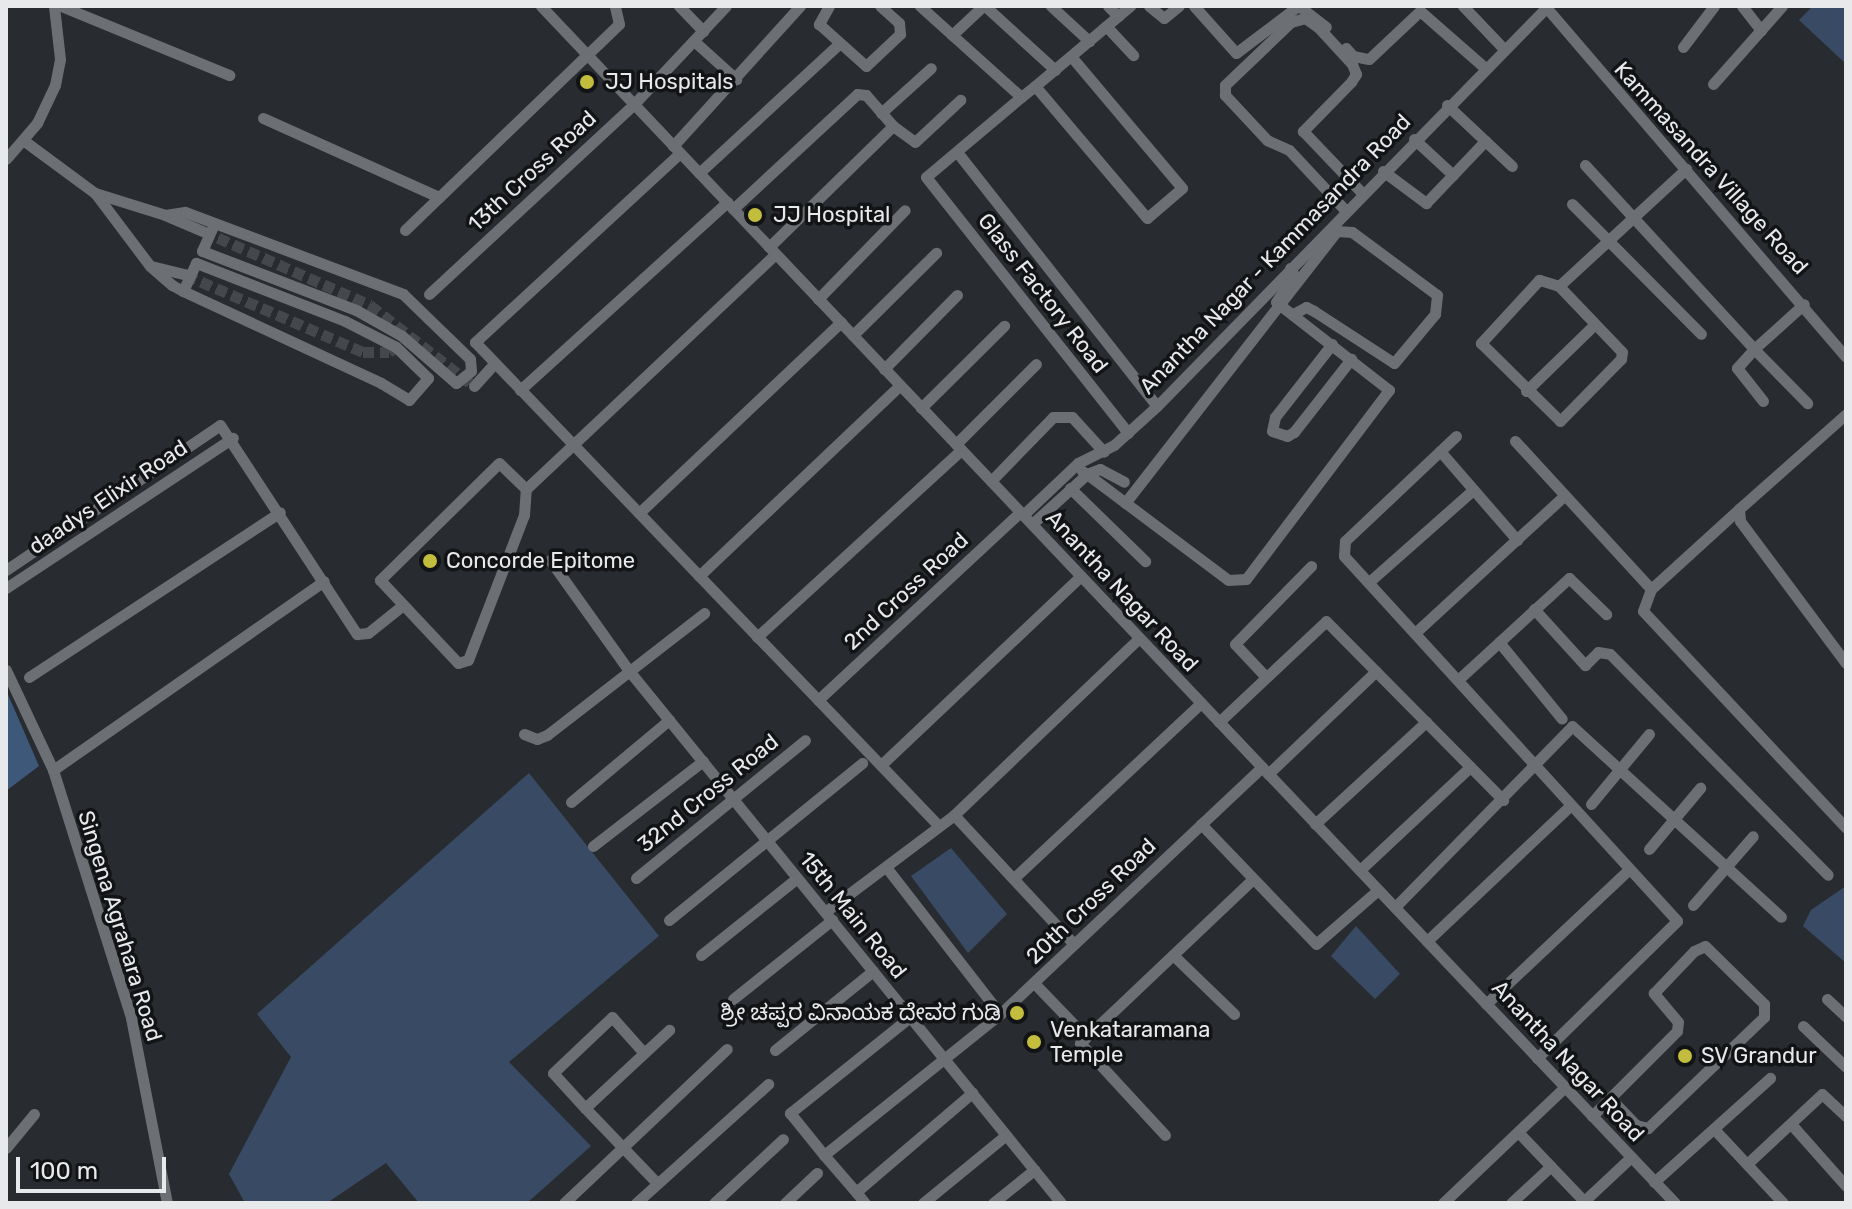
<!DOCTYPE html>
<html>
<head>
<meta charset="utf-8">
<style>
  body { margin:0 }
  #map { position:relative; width:1852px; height:1209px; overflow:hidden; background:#282b2f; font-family:Rubik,"Noto Sans Kannada",sans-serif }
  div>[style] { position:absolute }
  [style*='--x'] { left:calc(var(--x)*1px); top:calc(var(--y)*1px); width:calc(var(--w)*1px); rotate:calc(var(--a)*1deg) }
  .green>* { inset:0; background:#394b64 }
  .forest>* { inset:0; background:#3e587a }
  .minor-tunnel>* { height:11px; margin-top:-5.5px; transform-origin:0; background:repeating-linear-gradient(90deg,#45484b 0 11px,transparent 0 16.5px) }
  .minor>* { height:11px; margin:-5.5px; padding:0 5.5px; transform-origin:5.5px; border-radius:5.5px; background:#6c6f73 }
  .dots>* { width:22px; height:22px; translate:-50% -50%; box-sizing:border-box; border:4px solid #121315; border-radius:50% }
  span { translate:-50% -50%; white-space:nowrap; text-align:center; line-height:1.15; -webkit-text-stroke:7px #121315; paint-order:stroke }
  .poi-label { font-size:22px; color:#e7e9eb }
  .left { translate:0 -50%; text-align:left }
  .right { translate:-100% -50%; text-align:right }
  .street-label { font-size:22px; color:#e7e9eb }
  .frame { position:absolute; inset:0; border:8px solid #e7e9eb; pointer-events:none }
  .scale { position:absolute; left:16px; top:1157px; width:150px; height:36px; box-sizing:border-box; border:4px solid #e7e9eb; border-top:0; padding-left:10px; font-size:24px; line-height:28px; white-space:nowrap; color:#e7e9eb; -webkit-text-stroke:6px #121315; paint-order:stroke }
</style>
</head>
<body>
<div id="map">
  <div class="green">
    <div style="clip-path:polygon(1813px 6px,1846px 6px,1846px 64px,1799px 20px)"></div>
    <div style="clip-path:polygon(529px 773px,659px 936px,509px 1062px,591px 1146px,527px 1203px,419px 1203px,386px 1163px,327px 1203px,245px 1203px,229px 1174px,291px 1057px,257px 1014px)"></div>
    <div style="clip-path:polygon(951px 848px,1007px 914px,968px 953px,911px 876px)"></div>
    <div style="clip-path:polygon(1846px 886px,1846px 963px,1803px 926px,1811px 910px)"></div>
    <div style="clip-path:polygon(1356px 926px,1400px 974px,1375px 999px,1331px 956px)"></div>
  </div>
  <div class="forest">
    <div style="clip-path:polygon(6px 690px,39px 766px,6px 791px)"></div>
  </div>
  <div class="minor-tunnel">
    <div style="--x:203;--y:231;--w:183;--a:23.9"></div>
    <div style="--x:370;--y:305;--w:127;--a:38"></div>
    <div style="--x:186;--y:275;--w:193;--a:23.5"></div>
    <div style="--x:363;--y:352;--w:26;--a:0"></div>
    <div style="--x:389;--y:352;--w:17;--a:-33"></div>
  </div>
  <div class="minor">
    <div style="--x:61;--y:6;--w:182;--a:22.3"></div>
    <div style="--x:541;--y:6;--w:1649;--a:46.55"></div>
    <div style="--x:679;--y:6;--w:35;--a:46"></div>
    <div style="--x:829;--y:6;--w:21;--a:119"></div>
    <div style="--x:819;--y:24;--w:63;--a:41.8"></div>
    <div style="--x:866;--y:66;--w:47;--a:-43.3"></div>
    <div style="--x:900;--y:34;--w:11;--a:-95"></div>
    <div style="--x:899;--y:23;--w:25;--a:-138"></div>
    <div style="--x:920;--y:6;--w:136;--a:42"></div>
    <div style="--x:1021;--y:97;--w:18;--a:-38"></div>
    <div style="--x:1035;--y:86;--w:173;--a:49.7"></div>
    <div style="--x:1147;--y:218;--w:46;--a:-40.6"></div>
    <div style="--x:1182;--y:188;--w:172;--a:-130.1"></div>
    <div style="--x:985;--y:6;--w:95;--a:42.4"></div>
    <div style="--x:1051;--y:6;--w:52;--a:42.6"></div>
    <div style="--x:1149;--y:6;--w:19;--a:39"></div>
    <div style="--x:1164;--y:18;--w:19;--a:-39"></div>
    <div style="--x:1194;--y:6;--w:63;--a:48.2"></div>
    <div style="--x:1236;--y:53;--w:78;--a:-37.2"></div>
    <div style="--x:1299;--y:6;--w:34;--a:38"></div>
    <div style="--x:1463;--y:6;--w:58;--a:46.4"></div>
    <div style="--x:1545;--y:6;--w:462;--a:49.4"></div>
    <div style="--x:1742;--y:6;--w:31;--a:52"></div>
    <div style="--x:1118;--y:16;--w:16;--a:-40"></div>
    <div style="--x:1106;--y:26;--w:40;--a:47"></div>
    <div style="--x:952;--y:35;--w:42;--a:-43.1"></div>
    <div style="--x:694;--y:41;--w:57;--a:42.1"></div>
    <div style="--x:1683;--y:47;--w:51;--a:-52.9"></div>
    <div style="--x:1346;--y:48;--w:11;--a:49"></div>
    <div style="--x:1353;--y:56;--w:16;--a:11"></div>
    <div style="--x:1369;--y:59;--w:70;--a:-43.3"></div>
    <div style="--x:1420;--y:11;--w:85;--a:41.2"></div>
    <div style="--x:1713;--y:84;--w:104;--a:-48.5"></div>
    <div style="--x:1035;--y:86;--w:109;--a:-40.1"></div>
    <div style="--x:1118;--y:16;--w:14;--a:-135"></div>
    <div style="--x:1021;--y:97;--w:124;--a:139.9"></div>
    <div style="--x:926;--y:177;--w:326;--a:51.7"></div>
    <div style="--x:1447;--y:105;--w:89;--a:43.2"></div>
    <div style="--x:881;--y:113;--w:67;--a:-42"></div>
    <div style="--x:263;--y:118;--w:193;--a:24.2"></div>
    <div style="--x:1414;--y:139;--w:53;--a:42.7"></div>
    <div style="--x:23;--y:140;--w:89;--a:36.4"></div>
    <div style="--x:95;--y:193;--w:73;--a:17.4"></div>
    <div style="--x:165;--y:215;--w:20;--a:-9"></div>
    <div style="--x:185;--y:212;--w:233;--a:20.6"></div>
    <div style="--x:403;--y:294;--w:93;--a:44.1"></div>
    <div style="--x:470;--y:359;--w:12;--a:85"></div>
    <div style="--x:471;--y:371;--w:19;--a:141"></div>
    <div style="--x:456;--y:383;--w:72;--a:-139"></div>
    <div style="--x:402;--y:336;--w:53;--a:-150.5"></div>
    <div style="--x:356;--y:310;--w:165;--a:-159"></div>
    <div style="--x:202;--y:251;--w:30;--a:-66"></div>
    <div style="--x:673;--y:146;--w:189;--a:-47.8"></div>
    <div style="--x:957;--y:152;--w:323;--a:51.8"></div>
    <div style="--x:680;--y:153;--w:279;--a:137.3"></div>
    <div style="--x:475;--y:342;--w:669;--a:46.21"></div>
    <div style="--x:6;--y:159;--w:48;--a:-49.3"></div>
    <div style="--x:37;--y:123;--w:42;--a:-64.7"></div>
    <div style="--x:55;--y:85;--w:26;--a:-79"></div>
    <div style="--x:60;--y:59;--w:53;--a:-96.5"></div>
    <div style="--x:1585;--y:165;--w:250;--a:47.4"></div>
    <div style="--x:1754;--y:349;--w:67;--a:-42"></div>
    <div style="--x:1383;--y:171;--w:54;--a:36.7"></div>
    <div style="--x:1426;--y:203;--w:86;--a:-46.4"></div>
    <div style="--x:699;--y:173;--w:190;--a:-42.7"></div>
    <div style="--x:95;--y:193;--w:91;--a:53"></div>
    <div style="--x:150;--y:266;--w:29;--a:41"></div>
    <div style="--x:172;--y:285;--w:13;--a:29"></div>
    <div style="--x:183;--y:291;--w:218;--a:24.9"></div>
    <div style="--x:381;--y:383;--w:33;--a:31"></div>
    <div style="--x:409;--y:400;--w:29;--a:-49"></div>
    <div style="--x:428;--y:378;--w:45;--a:-135.9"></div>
    <div style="--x:396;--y:347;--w:57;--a:-153"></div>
    <div style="--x:345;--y:321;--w:160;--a:-158.7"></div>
    <div style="--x:196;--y:263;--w:31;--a:115"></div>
    <div style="--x:1572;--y:204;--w:183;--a:45.2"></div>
    <div style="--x:733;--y:209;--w:169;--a:-42.8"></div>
    <div style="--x:857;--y:94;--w:9;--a:6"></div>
    <div style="--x:866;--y:95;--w:41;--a:48.9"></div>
    <div style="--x:1345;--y:210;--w:82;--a:-133"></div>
    <div style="--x:1289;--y:150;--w:24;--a:-156"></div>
    <div style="--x:1267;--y:140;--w:62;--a:-133"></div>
    <div style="--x:1225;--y:95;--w:10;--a:-90"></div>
    <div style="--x:1225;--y:85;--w:91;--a:-43.7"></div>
    <div style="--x:1291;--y:22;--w:15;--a:-16"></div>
    <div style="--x:1305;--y:18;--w:16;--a:35"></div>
    <div style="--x:1318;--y:27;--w:50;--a:47.4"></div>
    <div style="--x:1352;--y:64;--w:11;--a:68"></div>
    <div style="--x:1356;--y:74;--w:9;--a:122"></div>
    <div style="--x:1351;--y:82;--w:69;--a:134.4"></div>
    <div style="--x:1303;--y:131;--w:86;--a:46.4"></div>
    <div style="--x:167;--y:216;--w:39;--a:23"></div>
    <div style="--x:405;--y:230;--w:297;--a:-43.9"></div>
    <div style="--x:619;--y:24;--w:18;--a:-103"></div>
    <div style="--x:769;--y:247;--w:173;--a:-44.3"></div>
    <div style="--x:893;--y:126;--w:27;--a:36"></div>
    <div style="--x:915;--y:142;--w:62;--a:-43"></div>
    <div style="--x:151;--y:266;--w:36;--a:14"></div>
    <div style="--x:1559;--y:286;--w:21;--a:-163"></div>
    <div style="--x:1539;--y:280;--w:86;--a:132.6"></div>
    <div style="--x:1481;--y:343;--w:111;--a:44.6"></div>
    <div style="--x:1560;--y:421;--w:87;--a:-45.5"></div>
    <div style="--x:1621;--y:359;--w:7;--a:-82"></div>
    <div style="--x:1622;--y:352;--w:91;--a:-133.7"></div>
    <div style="--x:1559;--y:286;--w:173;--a:-42.7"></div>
    <div style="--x:429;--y:294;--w:280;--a:-42.8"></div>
    <div style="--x:634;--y:104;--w:134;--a:-46.8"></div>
    <div style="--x:818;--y:299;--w:124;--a:-45.7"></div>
    <div style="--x:853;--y:335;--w:117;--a:-44.7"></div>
    <div style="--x:1332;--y:344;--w:93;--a:128"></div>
    <div style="--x:1275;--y:417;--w:14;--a:102"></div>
    <div style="--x:1272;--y:431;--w:16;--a:18"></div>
    <div style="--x:1287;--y:436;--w:8;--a:-30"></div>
    <div style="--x:1294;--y:432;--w:93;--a:-52"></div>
    <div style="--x:884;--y:369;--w:104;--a:-45.4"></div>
    <div style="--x:474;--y:386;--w:30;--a:-48"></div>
    <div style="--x:520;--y:390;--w:280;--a:-42.2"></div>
    <div style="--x:1526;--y:391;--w:96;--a:-44.2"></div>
    <div style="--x:1763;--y:401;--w:42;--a:-128.2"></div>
    <div style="--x:1737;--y:368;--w:25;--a:-48"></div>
    <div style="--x:1754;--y:349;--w:76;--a:45.5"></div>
    <div style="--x:921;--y:408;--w:117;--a:-44.7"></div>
    <div style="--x:1846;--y:414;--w:143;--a:138.4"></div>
    <div style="--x:1739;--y:509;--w:12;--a:85"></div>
    <div style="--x:1740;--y:521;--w:177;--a:53.3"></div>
    <div style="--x:1456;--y:436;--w:153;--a:136.6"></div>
    <div style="--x:1345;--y:541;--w:15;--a:94"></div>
    <div style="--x:1344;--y:556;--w:494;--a:47.6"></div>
    <div style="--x:1677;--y:921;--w:196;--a:135.6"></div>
    <div style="--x:1515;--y:441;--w:201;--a:47.4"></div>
    <div style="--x:956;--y:444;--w:113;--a:-45"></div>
    <div style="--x:1440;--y:451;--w:118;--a:49.1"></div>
    <div style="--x:1082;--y:471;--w:6;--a:31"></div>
    <div style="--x:1087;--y:474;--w:14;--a:-21"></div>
    <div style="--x:1100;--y:469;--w:27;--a:28"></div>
    <div style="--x:991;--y:481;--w:89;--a:-45.9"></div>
    <div style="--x:1053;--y:417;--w:19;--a:0"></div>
    <div style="--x:1072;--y:417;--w:47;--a:47.6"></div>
    <div style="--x:1070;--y:488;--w:105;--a:44.2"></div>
    <div style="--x:526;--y:489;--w:37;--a:-136"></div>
    <div style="--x:499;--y:463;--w:167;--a:135.5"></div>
    <div style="--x:380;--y:580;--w:114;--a:46.8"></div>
    <div style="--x:458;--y:663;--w:10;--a:-17"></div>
    <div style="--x:468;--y:660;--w:155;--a:-68.9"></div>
    <div style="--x:524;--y:515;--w:26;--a:-86"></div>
    <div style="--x:526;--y:489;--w:342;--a:-43.3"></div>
    <div style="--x:1125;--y:503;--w:345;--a:-52.1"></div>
    <div style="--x:1337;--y:231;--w:15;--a:4"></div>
    <div style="--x:1352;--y:232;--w:106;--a:36.5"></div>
    <div style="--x:1437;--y:295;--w:19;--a:96"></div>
    <div style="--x:1435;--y:314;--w:64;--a:129.9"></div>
    <div style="--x:1394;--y:363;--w:95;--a:-147"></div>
    <div style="--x:1314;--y:311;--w:9;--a:-153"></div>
    <div style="--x:1306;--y:307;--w:15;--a:152"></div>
    <div style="--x:1739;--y:509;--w:119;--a:137.7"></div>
    <div style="--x:1651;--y:589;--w:23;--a:110"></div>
    <div style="--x:1643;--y:611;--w:297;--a:46.9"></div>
    <div style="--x:639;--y:513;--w:278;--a:-43.4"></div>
    <div style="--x:1023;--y:515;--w:76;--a:-43.4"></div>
    <div style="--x:1078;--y:463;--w:40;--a:-26.6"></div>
    <div style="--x:1114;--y:445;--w:58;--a:-42.2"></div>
    <div style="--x:1157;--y:406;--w:557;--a:-45.66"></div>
    <div style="--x:1032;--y:524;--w:74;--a:-42.3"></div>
    <div style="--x:1087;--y:474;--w:176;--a:36.9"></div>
    <div style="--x:1228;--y:580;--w:18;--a:-3"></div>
    <div style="--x:1246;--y:579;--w:237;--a:-52.9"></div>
    <div style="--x:1389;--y:390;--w:143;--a:-142.1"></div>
    <div style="--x:1276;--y:302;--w:32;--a:-56"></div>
    <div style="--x:1294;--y:275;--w:8;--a:-120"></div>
    <div style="--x:550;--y:560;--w:138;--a:54.5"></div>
    <div style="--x:630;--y:672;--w:684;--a:50.93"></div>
    <div style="--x:6;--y:570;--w:258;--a:-34.1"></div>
    <div style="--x:220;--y:425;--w:250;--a:56.8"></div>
    <div style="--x:357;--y:634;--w:11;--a:-5"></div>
    <div style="--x:368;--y:633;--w:45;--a:-38.7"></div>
    <div style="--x:699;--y:576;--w:277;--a:-43.5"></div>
    <div style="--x:1369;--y:582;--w:139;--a:-41.5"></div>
    <div style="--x:6;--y:588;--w:272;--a:-33.5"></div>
    <div style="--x:1534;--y:609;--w:76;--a:47.7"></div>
    <div style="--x:1585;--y:665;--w:18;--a:-45"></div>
    <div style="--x:1598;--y:652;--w:12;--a:9"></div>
    <div style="--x:1610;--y:654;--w:310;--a:45.4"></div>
    <div style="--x:1416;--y:632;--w:202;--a:-42.6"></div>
    <div style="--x:757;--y:637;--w:277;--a:-42.5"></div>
    <div style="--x:1499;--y:642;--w:99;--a:50.7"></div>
    <div style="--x:6;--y:670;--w:110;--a:64.8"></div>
    <div style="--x:53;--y:770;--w:260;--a:72.5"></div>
    <div style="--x:131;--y:1018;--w:188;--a:79"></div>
    <div style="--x:29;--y:677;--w:300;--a:-33.3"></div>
    <div style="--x:1266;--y:677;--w:45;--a:-133.2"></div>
    <div style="--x:1235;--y:644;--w:109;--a:-45.7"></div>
    <div style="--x:1460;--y:678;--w:148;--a:-42.5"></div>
    <div style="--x:1569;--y:578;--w:52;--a:44.2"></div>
    <div style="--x:818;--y:700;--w:276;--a:-42.9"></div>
    <div style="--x:1219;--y:722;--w:147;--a:-43.3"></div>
    <div style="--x:1326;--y:621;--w:252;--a:45.3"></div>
    <div style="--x:524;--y:734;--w:14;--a:21"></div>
    <div style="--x:537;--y:739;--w:11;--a:-22"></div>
    <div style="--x:547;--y:735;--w:199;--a:-37.8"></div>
    <div style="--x:881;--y:765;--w:275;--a:-43.4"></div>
    <div style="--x:53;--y:770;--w:330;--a:-34.9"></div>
    <div style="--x:1268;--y:774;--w:149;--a:-43.6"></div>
    <div style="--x:571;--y:802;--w:128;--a:-39.9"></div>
    <div style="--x:1591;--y:804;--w:91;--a:-50.4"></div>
    <div style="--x:954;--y:815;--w:176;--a:47.1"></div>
    <div style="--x:1201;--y:824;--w:166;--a:46.2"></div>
    <div style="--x:1316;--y:944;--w:82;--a:-41.1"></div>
    <div style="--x:1315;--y:824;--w:151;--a:-42.6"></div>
    <div style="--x:593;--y:846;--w:139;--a:-37.7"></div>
    <div style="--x:1649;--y:849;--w:80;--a:-50.1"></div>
    <div style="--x:886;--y:867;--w:186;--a:52.2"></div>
    <div style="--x:1360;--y:870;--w:151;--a:-43.1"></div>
    <div style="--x:636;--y:878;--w:218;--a:-39.2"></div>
    <div style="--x:1014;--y:878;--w:256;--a:-43.1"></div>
    <div style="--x:1693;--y:905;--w:91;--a:-49"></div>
    <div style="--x:1395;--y:907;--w:253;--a:-45.6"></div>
    <div style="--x:1572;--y:726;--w:283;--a:42.4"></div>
    <div style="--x:825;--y:912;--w:161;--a:-36.9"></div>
    <div style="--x:954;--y:815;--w:256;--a:-43.7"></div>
    <div style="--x:669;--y:920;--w:249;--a:-39.1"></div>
    <div style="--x:1427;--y:941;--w:197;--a:-43.4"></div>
    <div style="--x:701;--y:955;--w:123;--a:-38.7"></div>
    <div style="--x:1173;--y:955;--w:85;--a:44"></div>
    <div style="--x:1034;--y:983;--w:71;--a:46.1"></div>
    <div style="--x:733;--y:999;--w:127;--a:-38.6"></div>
    <div style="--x:1827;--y:999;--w:26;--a:43"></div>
    <div style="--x:1486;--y:1004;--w:194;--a:-43.3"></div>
    <div style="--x:910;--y:1017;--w:154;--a:141.3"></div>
    <div style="--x:790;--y:1113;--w:54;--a:51"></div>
    <div style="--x:824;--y:1155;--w:226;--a:-38.7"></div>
    <div style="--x:1000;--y:1014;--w:360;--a:-43.3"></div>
    <div style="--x:1803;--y:1026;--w:59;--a:43.6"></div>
    <div style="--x:775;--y:1050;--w:126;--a:-38.9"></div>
    <div style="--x:585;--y:1108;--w:47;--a:-132.4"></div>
    <div style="--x:553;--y:1073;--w:81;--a:-43.5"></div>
    <div style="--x:612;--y:1017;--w:48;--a:48.4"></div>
    <div style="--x:1592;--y:1116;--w:120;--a:-45"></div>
    <div style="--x:1677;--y:1031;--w:9;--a:-84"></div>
    <div style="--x:1678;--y:1022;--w:38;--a:-130"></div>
    <div style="--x:1654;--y:993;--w:58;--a:-46.4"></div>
    <div style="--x:1694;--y:951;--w:12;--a:-24"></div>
    <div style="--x:1705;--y:946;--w:83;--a:44.5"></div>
    <div style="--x:1764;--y:1004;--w:13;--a:90"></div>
    <div style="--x:1764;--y:1017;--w:161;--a:136.3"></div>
    <div style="--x:1648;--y:1128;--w:12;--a:-166"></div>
    <div style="--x:1636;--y:1125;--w:37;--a:-134"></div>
    <div style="--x:1791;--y:1124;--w:83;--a:48.4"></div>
    <div style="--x:1714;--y:1129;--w:101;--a:47"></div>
    <div style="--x:1518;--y:1132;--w:95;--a:46.3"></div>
    <div style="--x:1165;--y:1135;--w:125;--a:-132.7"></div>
    <div style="--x:1080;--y:1043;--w:238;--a:-43.5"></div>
    <div style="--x:6;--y:1148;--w:44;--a:-50.5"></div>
    <div style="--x:824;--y:1155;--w:49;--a:49.1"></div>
    <div style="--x:856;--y:1192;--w:153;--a:-40.5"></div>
    <div style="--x:1748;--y:1163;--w:101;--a:-43"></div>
    <div style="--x:1822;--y:1094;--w:33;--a:43"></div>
    <div style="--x:656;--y:1182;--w:103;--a:-133.8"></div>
    <div style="--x:585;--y:1108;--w:115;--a:-42.9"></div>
    <div style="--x:1654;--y:1182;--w:156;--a:-41.9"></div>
    <div style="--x:856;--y:1192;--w:14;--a:51"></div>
    <div style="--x:564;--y:1203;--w:224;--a:-43.4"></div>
    <div style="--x:636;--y:1203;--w:178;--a:-42"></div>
    <div style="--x:714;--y:1203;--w:94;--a:-42.8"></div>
    <div style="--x:785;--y:1203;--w:44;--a:-43.2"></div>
    <div style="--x:923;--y:1203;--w:107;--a:-39.3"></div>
    <div style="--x:993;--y:1203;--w:53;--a:-38.8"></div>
    <div style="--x:1443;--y:1203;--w:168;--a:-43.6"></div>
    <div style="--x:1511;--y:1203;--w:54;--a:-42.8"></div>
    <div style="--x:1582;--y:1203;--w:67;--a:-43.2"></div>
  </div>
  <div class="dots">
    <div style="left:587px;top:82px;background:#c3bd3e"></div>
    <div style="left:755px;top:215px;background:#c3bd3e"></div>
    <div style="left:430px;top:561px;background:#c3bd3e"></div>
    <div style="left:1017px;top:1013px;background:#c3bd3e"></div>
    <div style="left:1034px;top:1042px;background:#c3bd3e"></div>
    <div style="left:1685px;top:1056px;background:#c3bd3e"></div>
  </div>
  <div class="poi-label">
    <span class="left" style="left:605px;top:82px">JJ Hospitals</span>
    <span class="left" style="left:773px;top:215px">JJ Hospital</span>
    <span class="left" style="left:446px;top:561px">Concorde Epitome</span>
    <span class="right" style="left:1001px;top:1013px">ಶ್ರೀ ಚಪ್ಪರ ವಿನಾಯಕ ದೇವರ ಗುಡಿ</span>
    <span class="left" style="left:1050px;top:1042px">Venkataramana<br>Temple</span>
    <span class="left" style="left:1701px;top:1056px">SV Grandur</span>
  </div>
  <div class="street-label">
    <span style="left:1711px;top:168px;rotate:48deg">Kammasandra Village Road</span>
    <span style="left:532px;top:171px;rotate:-43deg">13th Cross Road</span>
    <span style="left:1275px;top:254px;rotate:-46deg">Anantha Nagar - Kammasandra Road</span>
    <span style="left:1043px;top:293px;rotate:52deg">Glass Factory Road</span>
    <span style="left:108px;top:497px;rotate:-34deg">daadys Elixir Road</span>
    <span style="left:906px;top:591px;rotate:-43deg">2nd Cross Road</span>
    <span style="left:1122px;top:591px;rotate:47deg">Anantha Nagar Road</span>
    <span style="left:708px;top:793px;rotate:-39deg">32nd Cross Road</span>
    <span style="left:1091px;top:901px;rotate:-44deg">20th Cross Road</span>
    <span style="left:853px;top:915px;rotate:51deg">15th Main Road</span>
    <span style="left:120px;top:926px;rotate:73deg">Singena Agrahara Road</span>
    <span style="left:1568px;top:1061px;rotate:47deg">Anantha Nagar Road</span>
  </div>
  <div class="frame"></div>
  <div class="scale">100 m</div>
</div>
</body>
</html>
